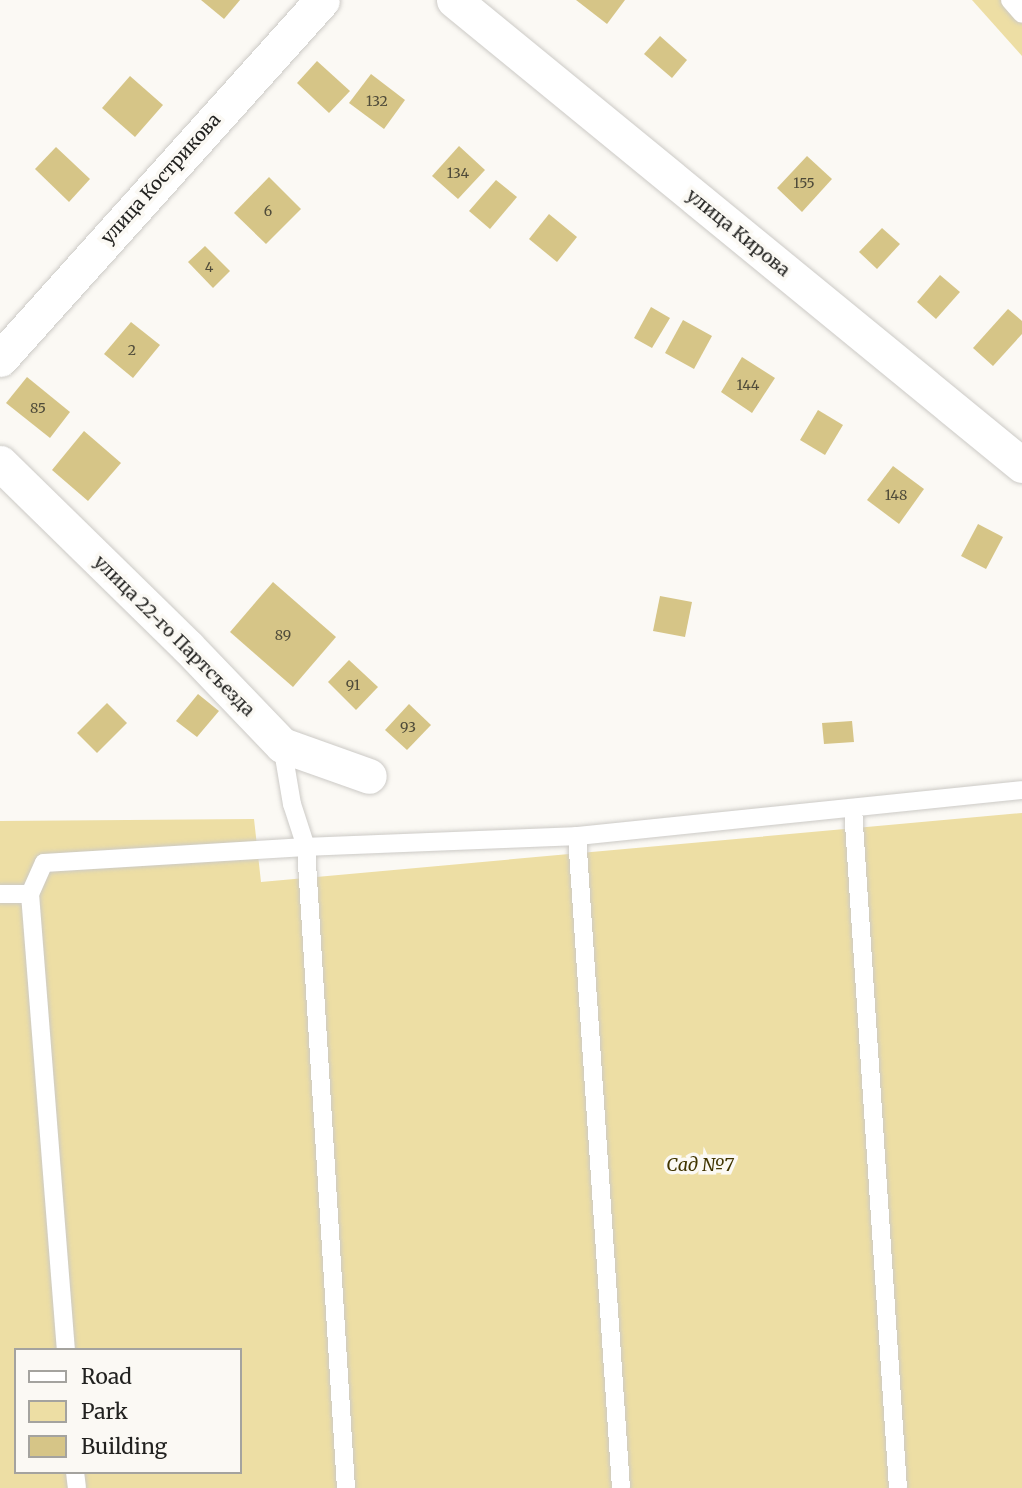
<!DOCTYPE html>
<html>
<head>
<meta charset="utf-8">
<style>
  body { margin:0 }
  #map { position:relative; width:1022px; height:1488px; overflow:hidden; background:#fbf9f4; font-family:Merriweather,serif }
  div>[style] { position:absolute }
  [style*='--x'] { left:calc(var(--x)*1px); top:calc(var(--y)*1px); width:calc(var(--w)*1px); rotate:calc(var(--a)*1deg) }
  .green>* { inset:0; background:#eddea4 }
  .building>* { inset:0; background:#d6c587 }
  .roads { filter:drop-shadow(0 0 2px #cccac6) drop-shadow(0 0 2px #cccac6) }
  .lane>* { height:18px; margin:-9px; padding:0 9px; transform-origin:9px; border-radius:9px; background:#fff }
  .street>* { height:35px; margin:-17.5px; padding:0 17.5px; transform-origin:17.5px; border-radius:17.5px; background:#fff }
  span { translate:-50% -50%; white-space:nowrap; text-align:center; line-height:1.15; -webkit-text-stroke:7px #fbf9f4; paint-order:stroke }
  .number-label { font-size:14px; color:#4f4b3a }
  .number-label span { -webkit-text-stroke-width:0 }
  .street-label { font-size:18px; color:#222220 }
  .park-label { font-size:18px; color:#413501; font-style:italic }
  .legend { position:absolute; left:14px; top:1348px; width:228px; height:126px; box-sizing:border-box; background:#fbf9f4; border:2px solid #a4a39f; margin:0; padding:9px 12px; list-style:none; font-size:21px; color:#222220 }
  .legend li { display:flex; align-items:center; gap:14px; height:35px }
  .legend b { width:35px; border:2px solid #a4a39f }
</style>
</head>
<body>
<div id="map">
  <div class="green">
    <div style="clip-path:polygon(972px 0,1022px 0,1022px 56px)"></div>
    <div style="clip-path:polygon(evenodd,1022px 813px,1022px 1488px,0 1488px,0 821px,254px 819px,261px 882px,1022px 813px,16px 1350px,240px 1350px,240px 1472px,16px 1472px,16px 1350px)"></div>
  </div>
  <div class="building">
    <div style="clip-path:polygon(201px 0,240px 0,224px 19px)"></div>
    <div style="clip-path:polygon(576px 0,625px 0,607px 24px)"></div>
    <div style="clip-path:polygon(660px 36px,687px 60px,672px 78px,644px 54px)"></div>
    <div style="clip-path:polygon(317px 61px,350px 91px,329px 113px,297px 83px)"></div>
    <div style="clip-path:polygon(371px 74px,405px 100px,384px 129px,349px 103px)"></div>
    <div style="clip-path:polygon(130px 76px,163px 105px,135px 137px,102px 108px)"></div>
    <div style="clip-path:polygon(459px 146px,485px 170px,458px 199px,432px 176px)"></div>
    <div style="clip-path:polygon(56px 147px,90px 179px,69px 202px,35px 169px)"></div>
    <div style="clip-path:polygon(807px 156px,832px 179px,802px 212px,777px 188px)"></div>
    <div style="clip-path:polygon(269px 177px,301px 209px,266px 244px,234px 213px)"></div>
    <div style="clip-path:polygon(496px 180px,517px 197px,490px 229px,469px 211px)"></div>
    <div style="clip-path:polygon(549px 214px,577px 237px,557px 262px,529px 239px)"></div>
    <div style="clip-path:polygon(882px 228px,900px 244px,877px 269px,859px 252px)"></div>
    <div style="clip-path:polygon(205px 246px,230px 271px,213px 288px,188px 262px)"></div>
    <div style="clip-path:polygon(940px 275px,960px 292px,936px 319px,917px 302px)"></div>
    <div style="clip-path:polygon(651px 307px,670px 318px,652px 348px,634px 338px)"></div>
    <div style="clip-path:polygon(1008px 309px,1022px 321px,1022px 334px,993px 366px,973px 348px)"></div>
    <div style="clip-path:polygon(683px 320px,712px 336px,694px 369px,665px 353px)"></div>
    <div style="clip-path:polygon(131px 322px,160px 345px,133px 378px,104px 354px)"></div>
    <div style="clip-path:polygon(742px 357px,775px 378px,752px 413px,721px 392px)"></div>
    <div style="clip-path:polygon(27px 377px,70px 412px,50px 438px,6px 403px)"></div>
    <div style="clip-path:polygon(818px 410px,843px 425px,825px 455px,800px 440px)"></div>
    <div style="clip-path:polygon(84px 431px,121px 463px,88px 501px,52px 470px)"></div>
    <div style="clip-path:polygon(893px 466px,924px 489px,899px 524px,867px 500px)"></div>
    <div style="clip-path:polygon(978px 524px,1003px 537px,986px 569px,961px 556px)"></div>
    <div style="clip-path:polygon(273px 582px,336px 637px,293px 687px,230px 632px)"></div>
    <div style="clip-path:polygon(660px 596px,692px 602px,685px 637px,653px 631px)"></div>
    <div style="clip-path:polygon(349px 660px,378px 687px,356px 710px,328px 682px)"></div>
    <div style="clip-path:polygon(198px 694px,219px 711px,197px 737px,176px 721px)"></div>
    <div style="clip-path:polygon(107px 703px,127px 723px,97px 753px,77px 733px)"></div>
    <div style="clip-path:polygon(409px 704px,431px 725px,407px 750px,385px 730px)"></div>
    <div style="clip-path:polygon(852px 721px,854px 742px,824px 744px,822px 723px)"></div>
  </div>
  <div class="roads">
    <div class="lane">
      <div style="--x:1010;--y:0;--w:18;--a:49"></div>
      <div style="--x:282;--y:745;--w:60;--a:80.4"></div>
      <div style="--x:292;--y:804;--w:45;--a:72"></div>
      <div style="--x:306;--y:847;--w:642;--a:86.43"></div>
      <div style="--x:853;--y:809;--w:680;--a:86.21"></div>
      <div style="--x:577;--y:836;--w:653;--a:86.14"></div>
      <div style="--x:0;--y:894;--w:30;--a:0"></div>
      <div style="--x:30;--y:894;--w:34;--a:-66"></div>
      <div style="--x:44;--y:863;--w:262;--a:-3.5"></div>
      <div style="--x:306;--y:847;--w:271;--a:-2.3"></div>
      <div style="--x:577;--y:836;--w:447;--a:-5.9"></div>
      <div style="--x:30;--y:894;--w:457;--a:85.5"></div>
      <div style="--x:75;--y:1472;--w:16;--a:83"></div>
    </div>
    <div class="street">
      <div style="--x:454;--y:0;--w:734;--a:39.31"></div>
      <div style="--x:0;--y:359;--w:482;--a:-48.1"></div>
      <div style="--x:0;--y:463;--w:262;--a:44.4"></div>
      <div style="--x:187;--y:646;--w:137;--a:46.2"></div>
      <div style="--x:282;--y:745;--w:92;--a:19.6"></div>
    </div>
  </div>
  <div class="number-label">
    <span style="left:377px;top:101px">132</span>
    <span style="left:458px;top:173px">134</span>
    <span style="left:804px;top:183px">155</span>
    <span style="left:268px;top:211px">6</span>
    <span style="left:209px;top:267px">4</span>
    <span style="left:132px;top:350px">2</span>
    <span style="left:748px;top:385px">144</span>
    <span style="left:38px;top:408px">85</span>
    <span style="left:896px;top:495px">148</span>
    <span style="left:283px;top:635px">89</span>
    <span style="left:353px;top:685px">91</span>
    <span style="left:408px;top:727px">93</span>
  </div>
  <div class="street-label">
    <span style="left:161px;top:179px;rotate:-48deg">улица Кострикова</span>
    <span style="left:738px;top:233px;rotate:39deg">улица Кирова</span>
    <span style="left:174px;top:636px;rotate:45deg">улица 22-го Партсъезда</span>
  </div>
  <div class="park-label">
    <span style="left:700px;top:1165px">Сад №7</span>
  </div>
  <ul class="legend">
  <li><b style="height:9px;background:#fff"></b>Road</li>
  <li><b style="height:19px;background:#eddea4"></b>Park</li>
  <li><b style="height:19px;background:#d6c587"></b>Building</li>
  </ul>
</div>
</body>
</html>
